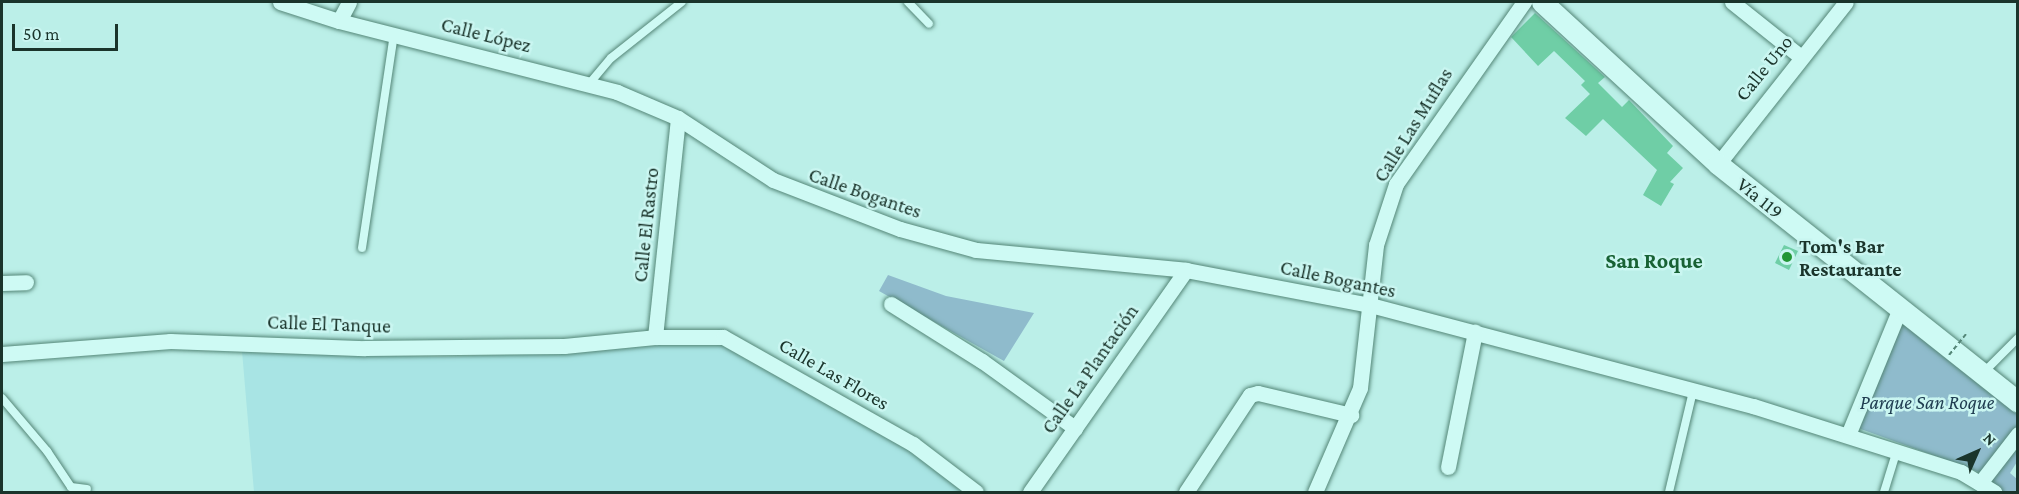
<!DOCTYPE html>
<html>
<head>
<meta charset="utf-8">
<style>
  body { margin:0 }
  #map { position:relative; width:2019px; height:494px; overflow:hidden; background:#bbefe8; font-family:"Crimson Pro",serif }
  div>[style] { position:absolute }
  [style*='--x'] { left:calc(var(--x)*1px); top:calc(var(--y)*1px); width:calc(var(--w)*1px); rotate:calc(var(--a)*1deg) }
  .farmland>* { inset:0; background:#a8e4e4 }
  .green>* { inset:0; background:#8fbbcc }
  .building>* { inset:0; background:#6fcea6 }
  .roads { filter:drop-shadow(0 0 2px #548677) drop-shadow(0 0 2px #548677) }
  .lane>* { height:8px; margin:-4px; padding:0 4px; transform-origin:4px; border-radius:4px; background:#cefaf4 }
  .street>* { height:15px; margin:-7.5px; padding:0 7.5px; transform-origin:7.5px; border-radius:7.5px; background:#cefaf4 }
  .secondary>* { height:21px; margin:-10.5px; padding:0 10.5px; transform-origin:10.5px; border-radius:10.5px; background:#cefaf4 }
  .path-bridge>* { height:2px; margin-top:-1px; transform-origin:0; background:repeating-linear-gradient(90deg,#548677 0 4.5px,transparent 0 7.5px) }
  .dots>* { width:16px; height:16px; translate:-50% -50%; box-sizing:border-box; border:3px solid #caf6f1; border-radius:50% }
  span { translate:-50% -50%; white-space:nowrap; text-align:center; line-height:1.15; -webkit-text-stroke:5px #caf6f1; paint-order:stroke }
  .street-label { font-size:20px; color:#1a342b }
  .poi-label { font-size:20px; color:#1a342b; font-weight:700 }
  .left { translate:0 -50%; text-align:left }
  .park-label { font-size:20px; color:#203d51; font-style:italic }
  .quarter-label { font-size:22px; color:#186234; font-weight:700 }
  .frame { position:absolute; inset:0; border:3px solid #1a342b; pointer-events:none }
  .north { position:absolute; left:1947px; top:422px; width:60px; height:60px; -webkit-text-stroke:4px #caf6f1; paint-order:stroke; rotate:45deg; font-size:16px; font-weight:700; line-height:24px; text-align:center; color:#1a342b }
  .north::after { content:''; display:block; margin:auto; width:21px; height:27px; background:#1a342b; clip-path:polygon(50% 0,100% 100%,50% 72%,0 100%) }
  .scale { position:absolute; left:12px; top:24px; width:106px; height:27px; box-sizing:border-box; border:3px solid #1a342b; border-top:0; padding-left:8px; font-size:18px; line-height:21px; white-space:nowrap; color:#1a342b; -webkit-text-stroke:4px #caf6f1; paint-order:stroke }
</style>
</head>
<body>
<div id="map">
  <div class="farmland">
    <div style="clip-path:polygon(727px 339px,918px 448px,971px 492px,254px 492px,242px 351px,439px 357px,562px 353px)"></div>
  </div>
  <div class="green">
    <div style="clip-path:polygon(888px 275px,946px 296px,1034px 313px,1004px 361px,879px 291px)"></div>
    <div style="clip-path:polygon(1903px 323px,2017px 413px,2017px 427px,1982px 473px,1858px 428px)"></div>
    <div style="clip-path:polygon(2017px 446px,2017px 462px,2010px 473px,2017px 479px,2017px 492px,2001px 492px,1988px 482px)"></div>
  </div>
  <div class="building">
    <div style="clip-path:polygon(1535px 13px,1605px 77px,1598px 83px,1622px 107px,1629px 100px,1673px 146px,1667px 153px,1683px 168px,1670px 182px,1674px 184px,1661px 206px,1643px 195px,1657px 170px,1603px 119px,1586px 136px,1565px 118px,1590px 94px,1581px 85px,1585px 81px,1554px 51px,1538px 66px,1511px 37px)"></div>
    <div style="clip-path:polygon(1784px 245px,1798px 251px,1789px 270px,1775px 263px)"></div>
  </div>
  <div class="roads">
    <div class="lane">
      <div style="--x:908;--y:2;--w:30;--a:46"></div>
      <div style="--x:589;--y:84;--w:34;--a:-50"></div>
      <div style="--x:611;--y:58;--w:90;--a:-38.3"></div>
      <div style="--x:362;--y:248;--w:215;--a:-81.5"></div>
      <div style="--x:1983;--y:373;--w:49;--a:-45"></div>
      <div style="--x:2;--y:398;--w:70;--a:49.7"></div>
      <div style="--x:47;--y:451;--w:43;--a:56.3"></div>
      <div style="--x:71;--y:487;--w:16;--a:7"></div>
      <div style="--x:1669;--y:492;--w:104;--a:-76.6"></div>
      <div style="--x:1884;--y:492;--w:44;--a:-72.8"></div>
    </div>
    <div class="street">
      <div style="--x:280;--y:2;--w:62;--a:17.9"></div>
      <div style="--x:339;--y:21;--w:287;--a:14.3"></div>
      <div style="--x:617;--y:92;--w:66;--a:23.1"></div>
      <div style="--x:678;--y:118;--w:113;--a:33.1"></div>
      <div style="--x:773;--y:180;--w:136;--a:21.1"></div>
      <div style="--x:900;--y:229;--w:79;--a:15.4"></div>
      <div style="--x:976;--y:250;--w:211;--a:5.4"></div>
      <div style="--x:1186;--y:270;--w:187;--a:10.8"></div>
      <div style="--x:1370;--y:305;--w:396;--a:14.8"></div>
      <div style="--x:1753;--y:406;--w:218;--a:17.6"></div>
      <div style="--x:1961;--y:472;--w:39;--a:31"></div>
      <div style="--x:1732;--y:2;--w:88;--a:38.6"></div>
      <div style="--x:339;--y:21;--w:21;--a:-62"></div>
      <div style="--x:1718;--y:164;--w:206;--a:-51.7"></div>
      <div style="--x:2;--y:283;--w:24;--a:-2"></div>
      <div style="--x:891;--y:304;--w:107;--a:32.1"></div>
      <div style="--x:982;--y:361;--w:115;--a:35.8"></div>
      <div style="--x:655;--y:337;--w:220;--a:-84"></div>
      <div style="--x:2;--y:354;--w:169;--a:-4.4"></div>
      <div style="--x:170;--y:341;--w:195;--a:2.1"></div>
      <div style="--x:365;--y:348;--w:199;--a:-0.6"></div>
      <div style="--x:564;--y:346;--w:91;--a:-5.6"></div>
      <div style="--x:655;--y:337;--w:68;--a:0"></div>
      <div style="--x:723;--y:337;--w:218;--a:29.4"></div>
      <div style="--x:913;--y:444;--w:79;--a:37.3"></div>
      <div style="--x:1848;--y:435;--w:137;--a:-67.7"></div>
      <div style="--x:1448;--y:467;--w:138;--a:-78.7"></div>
      <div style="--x:1980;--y:483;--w:62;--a:-52.2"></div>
      <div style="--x:1030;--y:492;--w:271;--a:-54.9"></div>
      <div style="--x:1186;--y:492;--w:116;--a:-56.6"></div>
      <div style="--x:1250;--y:395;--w:8;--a:-14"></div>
      <div style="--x:1258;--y:393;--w:96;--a:13.3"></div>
      <div style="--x:1315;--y:492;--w:113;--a:-66.6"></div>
      <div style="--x:1360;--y:388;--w:144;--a:-83.6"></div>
      <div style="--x:1376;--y:245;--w:64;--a:-71.8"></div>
      <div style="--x:1396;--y:184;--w:223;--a:-54.9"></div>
    </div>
    <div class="secondary">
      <div style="--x:1542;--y:2;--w:239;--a:42.6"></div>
      <div style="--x:1718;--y:164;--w:383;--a:38.4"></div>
    </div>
  </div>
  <div class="path-bridge">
    <div style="--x:1949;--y:355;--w:27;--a:-51"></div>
  </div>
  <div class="dots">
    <div style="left:1787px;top:257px;background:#239635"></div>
  </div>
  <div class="street-label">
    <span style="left:486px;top:35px;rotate:14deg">Calle López</span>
    <span style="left:1764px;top:68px;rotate:-51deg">Calle Uno</span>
    <span style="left:1413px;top:125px;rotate:-58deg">Calle Las Muflas</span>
    <span style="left:865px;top:193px;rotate:19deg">Calle Bogantes</span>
    <span style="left:1760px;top:198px;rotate:39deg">Vía 119</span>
    <span style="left:646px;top:225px;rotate:-84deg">Calle El Rastro</span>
    <span style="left:1338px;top:279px;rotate:12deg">Calle Bogantes</span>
    <span style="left:329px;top:324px;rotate:2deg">Calle El Tanque</span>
    <span style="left:1090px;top:369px;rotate:-55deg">Calle La Plantación</span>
    <span style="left:834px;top:374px;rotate:30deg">Calle Las Flores</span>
  </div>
  <div class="poi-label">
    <span class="left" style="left:1799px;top:258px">Tom's Bar<br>Restaurante</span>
  </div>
  <div class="park-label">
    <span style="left:1927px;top:402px">Parque San Roque</span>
  </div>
  <div class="quarter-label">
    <span style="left:1654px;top:261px">San Roque</span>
  </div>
  <div class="frame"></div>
  <div class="north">N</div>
  <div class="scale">50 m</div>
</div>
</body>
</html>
